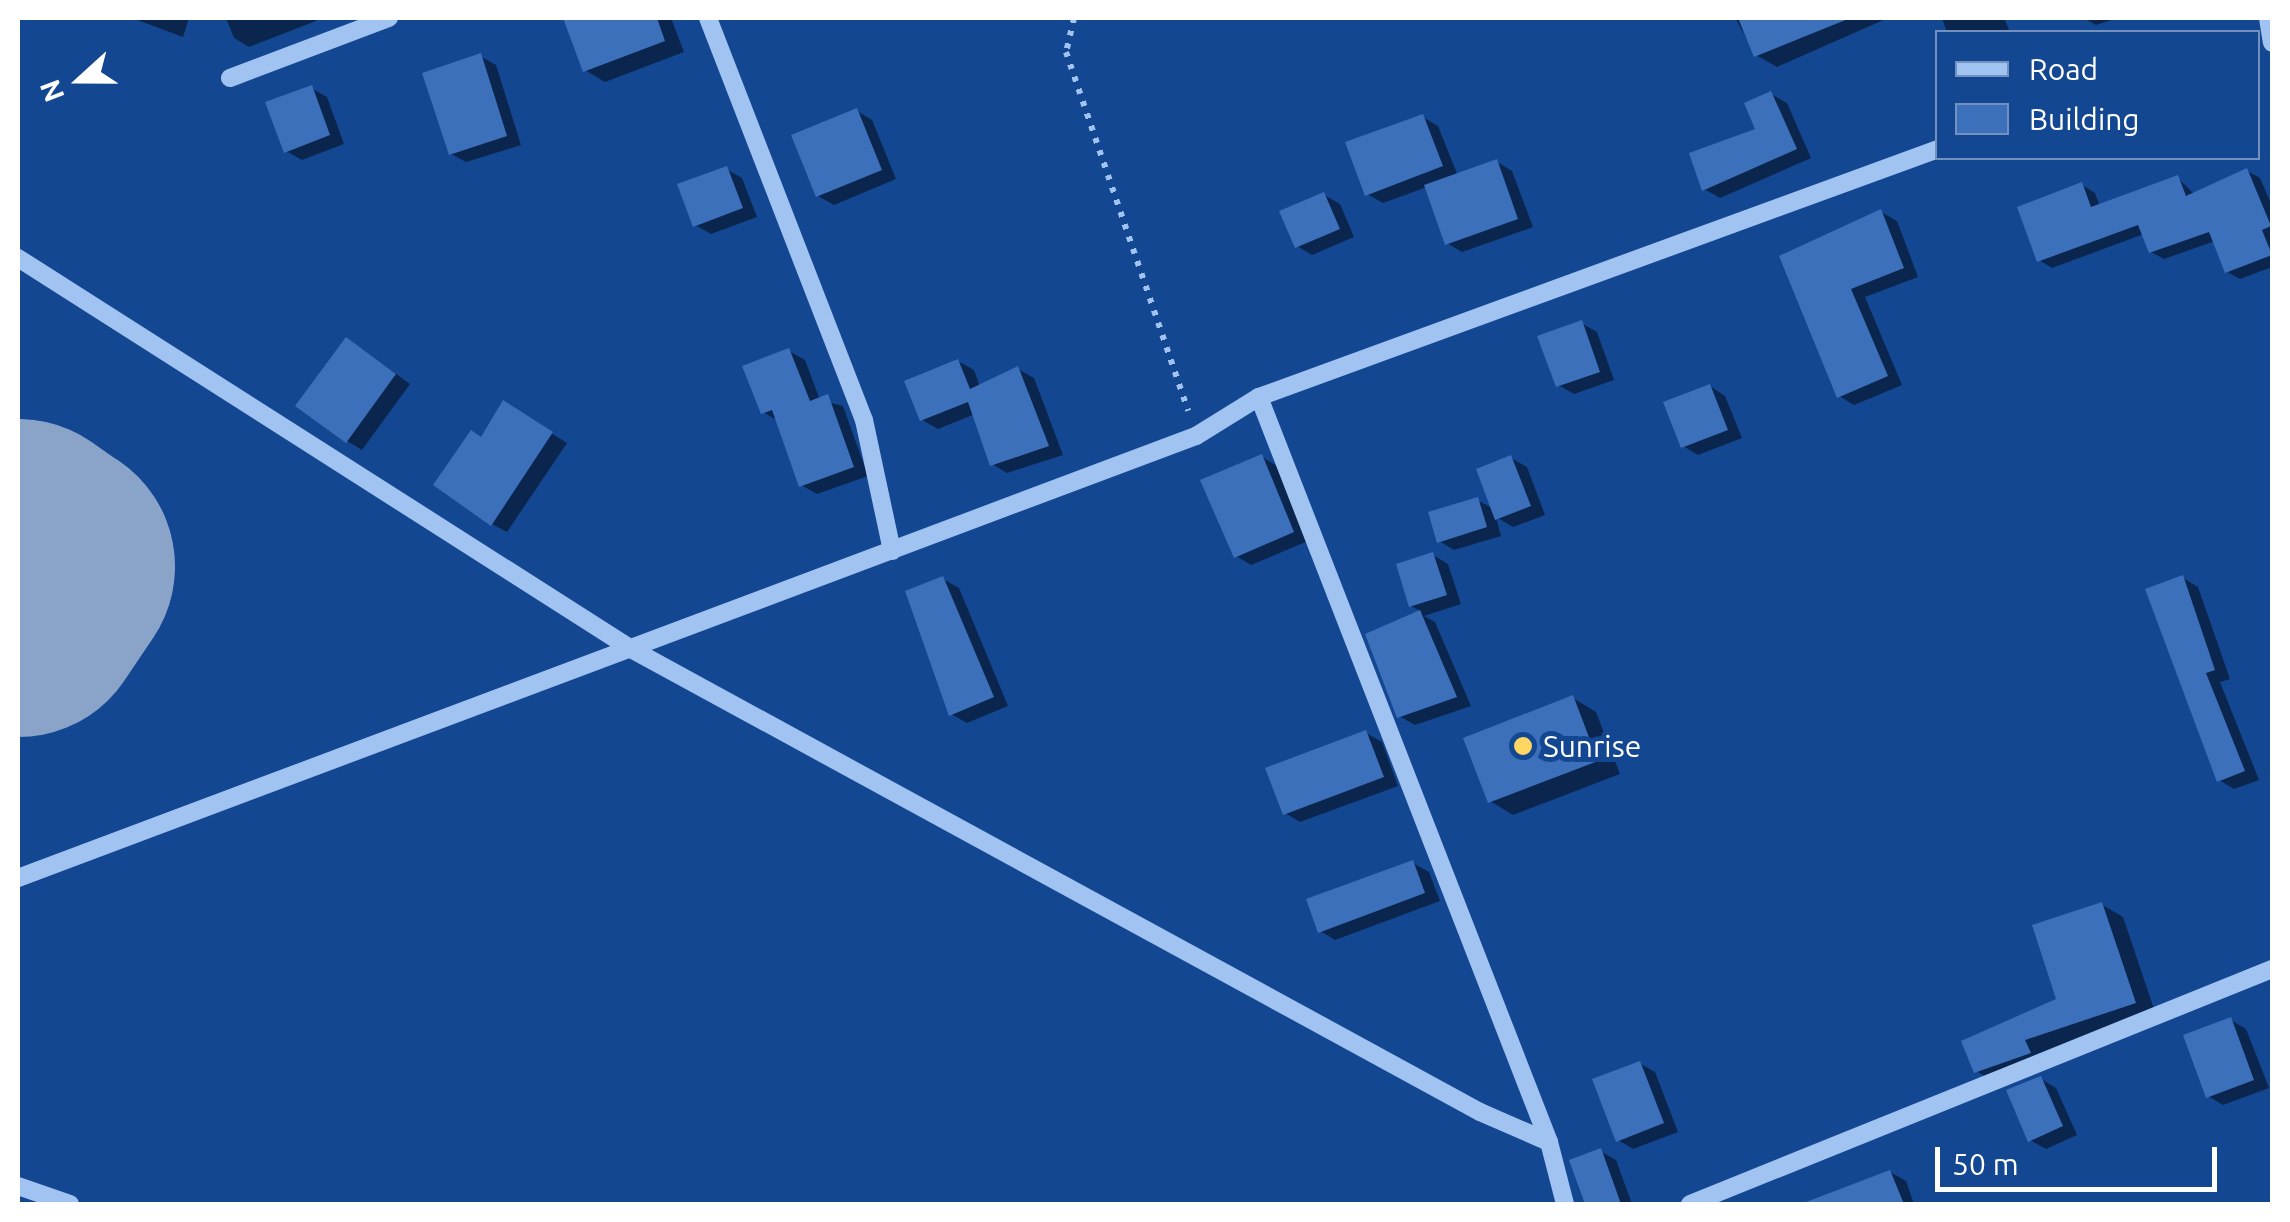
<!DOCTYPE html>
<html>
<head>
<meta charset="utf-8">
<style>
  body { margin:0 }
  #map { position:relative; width:2290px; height:1222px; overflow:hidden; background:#144792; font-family:Ubuntu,sans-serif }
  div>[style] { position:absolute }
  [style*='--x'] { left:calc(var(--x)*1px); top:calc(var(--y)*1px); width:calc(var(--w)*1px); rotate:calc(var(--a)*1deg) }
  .shadow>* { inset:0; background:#0007 }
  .runway>* { height:255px; margin:-127.5px; padding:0 127.5px; transform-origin:127.5px; border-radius:127.5px; background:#8aa3c8 }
  .building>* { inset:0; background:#3d70ba }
  .path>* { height:6px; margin-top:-3px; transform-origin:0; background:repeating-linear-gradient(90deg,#a1c3f1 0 5px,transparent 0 13px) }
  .minor>* { height:18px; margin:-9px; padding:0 9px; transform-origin:9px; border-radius:9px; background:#a1c3f1 }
  .dots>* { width:28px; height:28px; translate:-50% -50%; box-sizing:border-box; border:5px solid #144792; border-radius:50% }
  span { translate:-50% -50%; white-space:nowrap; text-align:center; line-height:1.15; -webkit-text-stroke:10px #144792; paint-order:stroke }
  .poi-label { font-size:30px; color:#fff }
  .left { translate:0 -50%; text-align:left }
  .frame { position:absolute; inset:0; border:20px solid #fff; pointer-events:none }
  .legend { position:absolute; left:1935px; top:30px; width:325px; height:130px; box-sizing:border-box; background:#144792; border:2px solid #7291be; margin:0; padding:12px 18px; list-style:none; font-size:30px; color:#fff }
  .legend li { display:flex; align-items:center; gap:20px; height:50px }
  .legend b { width:50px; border:2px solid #7291be }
  .north { position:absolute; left:30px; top:30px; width:100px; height:100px; -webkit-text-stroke:8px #144792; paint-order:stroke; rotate:249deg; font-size:28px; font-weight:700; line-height:40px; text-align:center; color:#fff }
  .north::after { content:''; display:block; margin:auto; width:35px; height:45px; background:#fff; clip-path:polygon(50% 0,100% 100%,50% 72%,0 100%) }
  .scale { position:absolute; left:1935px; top:1147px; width:282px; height:45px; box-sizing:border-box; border:5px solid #fff; border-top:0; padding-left:12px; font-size:30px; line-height:35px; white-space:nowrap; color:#fff; -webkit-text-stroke:8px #144792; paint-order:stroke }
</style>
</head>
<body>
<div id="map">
  <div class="shadow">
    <div style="clip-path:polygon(132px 18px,189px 18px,183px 37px)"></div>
    <div style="clip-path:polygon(226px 18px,315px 18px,316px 21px,249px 47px,234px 38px)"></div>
    <div style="clip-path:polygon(565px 18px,671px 18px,684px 52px,605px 82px,585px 70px)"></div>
    <div style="clip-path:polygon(1735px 18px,1888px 18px,1777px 67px,1756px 55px)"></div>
    <div style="clip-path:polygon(1942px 18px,2004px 18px,2010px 32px,1947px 32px)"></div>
    <div style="clip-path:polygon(2083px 18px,2118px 18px,2096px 25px)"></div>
    <div style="clip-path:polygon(480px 56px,496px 65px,521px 145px,466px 162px,451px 154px)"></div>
    <div style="clip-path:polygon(311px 88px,327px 97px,344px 144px,302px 160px,286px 151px)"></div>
    <div style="clip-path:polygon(1771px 94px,1787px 103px,1811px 158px,1720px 198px,1704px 189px,1759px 131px)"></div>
    <div style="clip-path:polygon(857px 111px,872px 120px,896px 179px,834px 205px,818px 196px)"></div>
    <div style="clip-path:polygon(1423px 117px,1438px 126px,1458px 176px,1497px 162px,1512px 171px,1533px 227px,1462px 252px,1447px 243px,1427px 187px,1383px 203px,1367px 194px)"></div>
    <div style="clip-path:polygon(726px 169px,742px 178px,757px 217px,711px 234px,695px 225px)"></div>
    <div style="clip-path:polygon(2247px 171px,2260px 178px,2272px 206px,2272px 267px,2240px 279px,2227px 272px,2215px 241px,2164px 259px,2151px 252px,2144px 234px,2052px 268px,2039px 260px,2082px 185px,2095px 193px,2100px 207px,2178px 178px,2195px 195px)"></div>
    <div style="clip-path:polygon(1324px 195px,1340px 204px,1354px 237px,1312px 255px,1297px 246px)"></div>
    <div style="clip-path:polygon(1881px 212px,1897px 221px,1918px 277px,1865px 297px,1902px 385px,1854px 405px,1839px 396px,1836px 230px)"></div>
    <div style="clip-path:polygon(1581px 323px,1597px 332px,1614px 380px,1574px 394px,1558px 385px)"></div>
    <div style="clip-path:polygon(362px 349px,410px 384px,362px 450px,347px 441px)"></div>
    <div style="clip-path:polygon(789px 351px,805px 360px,820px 400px,843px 406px,868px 476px,817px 494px,801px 485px,778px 421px,763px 412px)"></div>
    <div style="clip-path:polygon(958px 361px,974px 370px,980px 387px,1018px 369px,1034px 378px,1063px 455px,1007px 473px,992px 464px,975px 414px,938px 429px,922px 420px)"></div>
    <div style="clip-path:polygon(1710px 386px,1725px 396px,1742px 438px,1698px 455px,1683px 446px)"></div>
    <div style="clip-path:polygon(519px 413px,567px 443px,507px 532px,492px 524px)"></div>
    <div style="clip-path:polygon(1262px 457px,1277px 466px,1308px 541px,1251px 565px,1236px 556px)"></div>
    <div style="clip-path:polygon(1511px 458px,1527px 467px,1545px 515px,1513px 527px,1496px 517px,1501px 536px,1454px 550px,1439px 541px,1477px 500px,1494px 509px)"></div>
    <div style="clip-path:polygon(1433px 555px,1448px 564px,1461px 604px,1424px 616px,1435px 622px,1471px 706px,1415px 725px,1399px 716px,1368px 635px,1422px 612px,1411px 606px)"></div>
    <div style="clip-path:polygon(2183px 578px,2198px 587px,2230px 679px,2220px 682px,2259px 780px,2234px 789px,2219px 780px)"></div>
    <div style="clip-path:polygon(943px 579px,959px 588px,1008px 706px,967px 723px,951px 714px)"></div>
    <div style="clip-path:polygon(1573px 698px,1596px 712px,1620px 774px,1513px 815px,1490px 801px)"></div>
    <div style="clip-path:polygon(1366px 733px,1382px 742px,1398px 786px,1300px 822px,1285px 813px)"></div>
    <div style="clip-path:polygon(1413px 863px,1429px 872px,1440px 901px,1335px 940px,1320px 931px)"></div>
    <div style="clip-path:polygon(2101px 904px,2123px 917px,2156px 1015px,1998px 1084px,1976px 1071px,2060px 1001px)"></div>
    <div style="clip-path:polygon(2231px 1020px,2246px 1029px,2269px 1088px,2223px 1105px,2208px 1096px)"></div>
    <div style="clip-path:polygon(1639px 1063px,1655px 1072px,1678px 1132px,1633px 1149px,1618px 1140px)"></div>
    <div style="clip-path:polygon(2041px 1079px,2056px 1088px,2077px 1135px,2046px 1149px,2030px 1140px)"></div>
    <div style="clip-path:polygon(1600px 1151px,1616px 1160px,1632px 1204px,1588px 1204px,1572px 1161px)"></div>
    <div style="clip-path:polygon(1890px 1172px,1906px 1181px,1914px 1204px,1863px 1204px,1856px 1186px)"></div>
  </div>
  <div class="runway">
    <div style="--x:18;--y:546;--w:35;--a:35"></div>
    <div style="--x:47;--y:566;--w:52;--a:124"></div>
  </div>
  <div class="building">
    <div style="clip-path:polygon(563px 18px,657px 18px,665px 41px,583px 72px)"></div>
    <div style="clip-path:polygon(1738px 18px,1848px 18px,1848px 19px,1754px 57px)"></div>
    <div style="clip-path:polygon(481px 53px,507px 136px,449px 155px,422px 73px)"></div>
    <div style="clip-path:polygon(312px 85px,330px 135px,284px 153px,265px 102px)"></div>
    <div style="clip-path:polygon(1771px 91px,1797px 149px,1702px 191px,1689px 153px,1755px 129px,1744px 103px)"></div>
    <div style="clip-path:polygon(857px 108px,882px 170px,816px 197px,791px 135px)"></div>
    <div style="clip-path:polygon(1423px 114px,1443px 166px,1365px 196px,1345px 142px)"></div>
    <div style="clip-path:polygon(1497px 159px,1518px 219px,1445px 245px,1424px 185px)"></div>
    <div style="clip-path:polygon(727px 166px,743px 208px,693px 227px,677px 184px)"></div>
    <div style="clip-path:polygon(2247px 168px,2271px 226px,2262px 230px,2272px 255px,2225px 273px,2209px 232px,2149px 253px,2138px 225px,2037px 262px,2017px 207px,2082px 182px,2091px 207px,2178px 175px,2186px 196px)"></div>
    <div style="clip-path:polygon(1324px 192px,1340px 229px,1295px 248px,1279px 211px)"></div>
    <div style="clip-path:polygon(1881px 209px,1904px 268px,1851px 289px,1888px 376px,1837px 398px,1779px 256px)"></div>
    <div style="clip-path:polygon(1582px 320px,1600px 372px,1556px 387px,1537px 336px)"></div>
    <div style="clip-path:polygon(346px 337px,396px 374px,346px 443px,295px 406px)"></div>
    <div style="clip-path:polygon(789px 348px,810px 401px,828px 394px,854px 467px,799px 487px,772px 410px,761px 414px,742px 366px)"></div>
    <div style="clip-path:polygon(958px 359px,970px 389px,1018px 366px,1049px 446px,990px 466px,968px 402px,920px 421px,904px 381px)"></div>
    <div style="clip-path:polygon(1710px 384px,1728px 430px,1681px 448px,1663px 402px)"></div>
    <div style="clip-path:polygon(503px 400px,553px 432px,491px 526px,433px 485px,471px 430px,481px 437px)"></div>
    <div style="clip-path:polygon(1262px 454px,1294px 532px,1234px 558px,1200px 480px)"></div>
    <div style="clip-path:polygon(1511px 455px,1531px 506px,1495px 520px,1476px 469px)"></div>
    <div style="clip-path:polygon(1478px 497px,1487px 527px,1437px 543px,1428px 512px)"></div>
    <div style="clip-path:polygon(1433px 552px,1447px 595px,1409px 607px,1396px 564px)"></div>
    <div style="clip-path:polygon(2183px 575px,2215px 670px,2206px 673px,2245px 771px,2217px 782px,2145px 589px)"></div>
    <div style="clip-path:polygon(943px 576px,994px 697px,949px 716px,905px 591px)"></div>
    <div style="clip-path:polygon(1420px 610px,1457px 697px,1397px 718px,1365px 634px)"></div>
    <div style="clip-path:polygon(1573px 695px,1598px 761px,1488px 803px,1463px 738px)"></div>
    <div style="clip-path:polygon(1366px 730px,1384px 777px,1283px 815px,1265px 768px)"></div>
    <div style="clip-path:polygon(1413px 860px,1425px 893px,1318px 933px,1306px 899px)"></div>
    <div style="clip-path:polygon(2102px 902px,2136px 1003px,2025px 1040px,2031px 1053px,1974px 1073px,1961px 1041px,2056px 999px,2032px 925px)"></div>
    <div style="clip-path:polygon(2231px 1017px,2254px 1080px,2206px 1098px,2183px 1035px)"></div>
    <div style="clip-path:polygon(1640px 1061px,1664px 1123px,1616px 1142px,1592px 1079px)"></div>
    <div style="clip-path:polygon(2041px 1076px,2063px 1126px,2028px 1142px,2006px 1090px)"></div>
    <div style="clip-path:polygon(1601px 1148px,1621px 1204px,1585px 1204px,1569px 1160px)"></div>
    <div style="clip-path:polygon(1890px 1170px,1904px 1204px,1806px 1204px,1806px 1202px)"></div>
  </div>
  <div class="path">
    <div style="--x:1074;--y:18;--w:35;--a:103"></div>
    <div style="--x:1066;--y:52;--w:379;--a:71.2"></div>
  </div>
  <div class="minor">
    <div style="--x:708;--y:18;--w:431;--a:68.8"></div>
    <div style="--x:864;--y:420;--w:134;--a:77.9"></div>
    <div style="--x:2268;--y:18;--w:25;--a:81"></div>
    <div style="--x:230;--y:78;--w:170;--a:-20.7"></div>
    <div style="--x:18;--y:258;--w:729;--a:32.51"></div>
    <div style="--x:633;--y:650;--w:965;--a:28.61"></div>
    <div style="--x:1480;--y:1112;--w:75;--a:23.5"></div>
    <div style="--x:1259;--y:397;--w:799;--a:68.73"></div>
    <div style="--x:1549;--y:1142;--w:64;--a:75.5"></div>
    <div style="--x:18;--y:878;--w:1258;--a:-20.57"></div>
    <div style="--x:1196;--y:436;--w:74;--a:-31.8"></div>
    <div style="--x:1259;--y:397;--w:723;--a:-20.06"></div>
    <div style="--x:18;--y:1186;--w:55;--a:19.1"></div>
    <div style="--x:1690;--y:1204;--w:628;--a:-21.99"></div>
  </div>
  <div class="dots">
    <div style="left:1523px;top:746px;background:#ffd662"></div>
  </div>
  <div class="poi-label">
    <span class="left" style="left:1543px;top:746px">Sunrise</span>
  </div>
  <div class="frame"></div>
  <ul class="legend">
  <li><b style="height:12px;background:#a1c3f1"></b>Road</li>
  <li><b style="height:28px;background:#3d70ba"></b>Building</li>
  </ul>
  <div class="north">N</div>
  <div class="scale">50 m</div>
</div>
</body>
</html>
